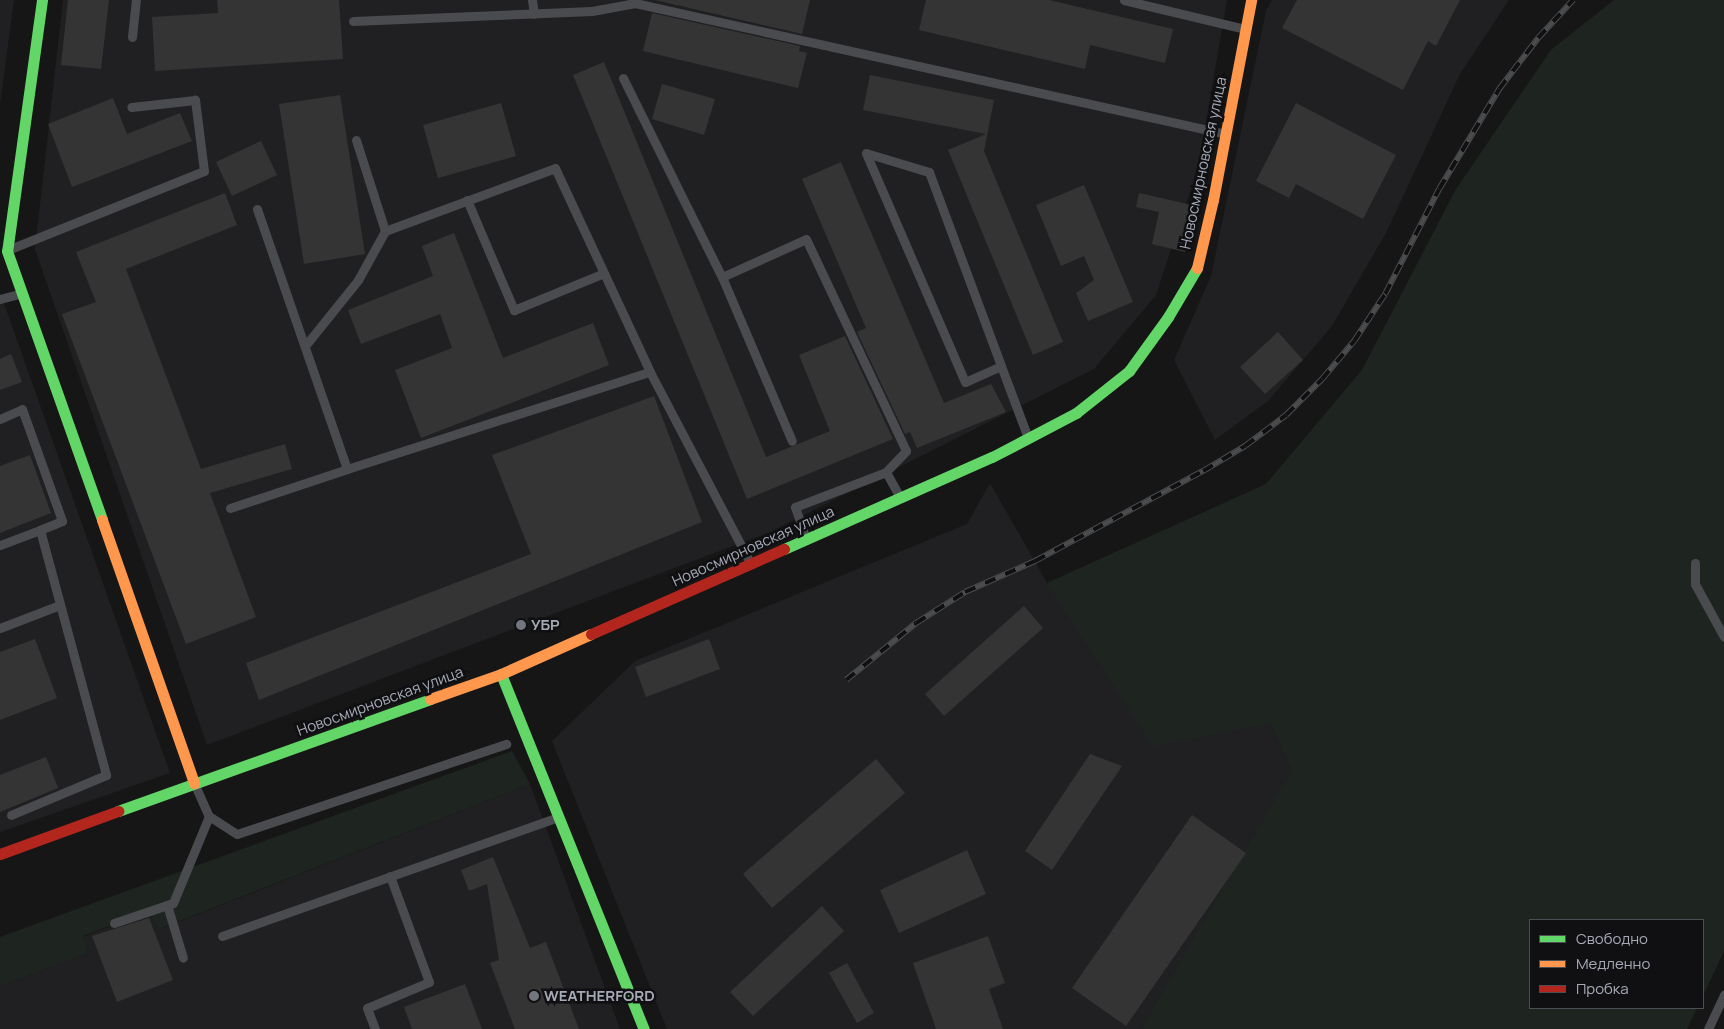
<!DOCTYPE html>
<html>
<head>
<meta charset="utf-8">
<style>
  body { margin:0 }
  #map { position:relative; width:1724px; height:1029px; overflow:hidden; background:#161616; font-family:Manrope,sans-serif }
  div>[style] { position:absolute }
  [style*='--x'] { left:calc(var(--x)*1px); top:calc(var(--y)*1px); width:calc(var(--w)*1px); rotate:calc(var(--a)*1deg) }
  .built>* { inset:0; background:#202022 }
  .green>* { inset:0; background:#1e2520 }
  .building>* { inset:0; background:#343435 }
  .lane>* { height:9px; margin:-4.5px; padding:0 4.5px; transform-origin:4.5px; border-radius:4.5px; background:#4a4b4f }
  .fast>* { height:11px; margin:-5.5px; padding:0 5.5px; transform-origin:5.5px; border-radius:5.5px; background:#63d668 }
  .slow>* { height:11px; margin:-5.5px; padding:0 5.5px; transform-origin:5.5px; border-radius:5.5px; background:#ff974d }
  .jam>* { height:11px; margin:-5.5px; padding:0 5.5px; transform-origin:5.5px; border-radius:5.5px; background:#b3261e }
  .rail>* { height:5.5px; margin-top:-2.75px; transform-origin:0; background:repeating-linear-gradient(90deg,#101012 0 11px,#4a4c4e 0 22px); box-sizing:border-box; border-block:1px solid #4a4c4e }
  .dots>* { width:14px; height:14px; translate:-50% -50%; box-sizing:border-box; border:2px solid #101012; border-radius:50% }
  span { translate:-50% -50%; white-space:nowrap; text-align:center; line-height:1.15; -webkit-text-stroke:5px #101012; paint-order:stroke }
  .street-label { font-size:15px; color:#a6aab7 }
  .poi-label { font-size:15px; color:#a6aab7; font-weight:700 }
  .left { translate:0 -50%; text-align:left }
  .legend { position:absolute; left:1529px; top:919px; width:175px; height:90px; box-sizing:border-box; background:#101012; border:1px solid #4c4e54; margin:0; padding:6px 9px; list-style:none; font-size:15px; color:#a6aab7 }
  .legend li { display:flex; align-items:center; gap:10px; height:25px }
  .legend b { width:25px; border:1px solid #4c4e54 }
</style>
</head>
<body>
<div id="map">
  <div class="built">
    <div style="clip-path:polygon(0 0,14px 0,0 104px)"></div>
    <div style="clip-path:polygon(63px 0,1227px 0,1198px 168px,1156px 295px,1094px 369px,770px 532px,207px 745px,35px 249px)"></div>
    <div style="clip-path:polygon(1272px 0,1509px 0,1460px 74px,1386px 233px,1332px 326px,1268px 401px,1215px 440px,1174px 360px,1211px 276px,1266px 11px)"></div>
    <div style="clip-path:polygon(0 292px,170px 773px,0 832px)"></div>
    <div style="clip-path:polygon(990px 483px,1047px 583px,1270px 723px,1292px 771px,1246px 853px,1141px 1029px,667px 1029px,552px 741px,635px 661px,967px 524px)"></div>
    <div style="clip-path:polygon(530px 784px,620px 1029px,0 1029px,0 986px,88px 953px,83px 937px,150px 911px,160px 929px)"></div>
  </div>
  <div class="green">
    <div style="clip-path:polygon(1614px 0,1724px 0,1724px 951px,1703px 996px,1703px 920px,1530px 920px,1530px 1008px,1697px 1008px,1687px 1029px,1141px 1029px,1292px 771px,1270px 723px,1153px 746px,1047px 583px,1266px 484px,1362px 370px,1456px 189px,1551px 50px)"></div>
    <div style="clip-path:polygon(512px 751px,530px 784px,159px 929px,149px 911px,83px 936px,88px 953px,0 986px,0 937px)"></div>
  </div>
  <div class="building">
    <div style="clip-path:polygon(68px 0,109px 0,101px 69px,61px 65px)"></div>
    <div style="clip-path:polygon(217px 0,339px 0,343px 59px,155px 71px,152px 17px,218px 13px)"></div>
    <div style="clip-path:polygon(655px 0,810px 0,802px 34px)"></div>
    <div style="clip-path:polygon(926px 0,1049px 0,1173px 29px,1165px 63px,1090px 45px,1085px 69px,919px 30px)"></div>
    <div style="clip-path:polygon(1297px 0,1460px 0,1436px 46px,1428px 41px,1403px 90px,1282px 28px)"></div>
    <div style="clip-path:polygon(652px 13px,800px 46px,799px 51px,807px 53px,798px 88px,643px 51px)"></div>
    <div style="clip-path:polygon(604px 62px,766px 457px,830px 431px,799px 355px,845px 336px,893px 439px,747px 499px,573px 75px)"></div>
    <div style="clip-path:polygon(870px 75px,994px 100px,984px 151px,1063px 342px,1033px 355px,948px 150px,986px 134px,863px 110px)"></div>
    <div style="clip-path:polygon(662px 84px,715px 99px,704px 135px,652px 119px)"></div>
    <div style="clip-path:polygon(340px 95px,365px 254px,304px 264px,279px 104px)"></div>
    <div style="clip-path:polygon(113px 98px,127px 134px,180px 113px,192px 141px,72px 187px,48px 124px)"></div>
    <div style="clip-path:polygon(501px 103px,516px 156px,438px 178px,423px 125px)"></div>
    <div style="clip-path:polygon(1296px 103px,1396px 155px,1363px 219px,1296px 184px,1289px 198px,1256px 181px)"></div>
    <div style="clip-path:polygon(261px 141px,277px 175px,232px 196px,216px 162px)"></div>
    <div style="clip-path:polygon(841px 162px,944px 403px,991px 384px,1006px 412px,917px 448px,910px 432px,905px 434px,857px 332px,866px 328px,802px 179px)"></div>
    <div style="clip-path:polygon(1084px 185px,1133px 302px,1088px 321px,1076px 293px,1094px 280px,1084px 256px,1061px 266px,1036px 205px)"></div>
    <div style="clip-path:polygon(225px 193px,237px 225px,126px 269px,201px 469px,285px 444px,292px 469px,210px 493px,256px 617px,186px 644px,62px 314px,96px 302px,76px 252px)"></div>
    <div style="clip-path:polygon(1139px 193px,1196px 206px,1185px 252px,1152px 244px,1159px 212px,1136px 207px)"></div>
    <div style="clip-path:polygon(454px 233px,503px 358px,593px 323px,609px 365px,421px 438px,395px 370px,452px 348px,440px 314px,361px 344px,348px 310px,433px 276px,422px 246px)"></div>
    <div style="clip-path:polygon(1278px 332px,1303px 360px,1265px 394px,1240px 367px)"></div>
    <div style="clip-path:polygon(11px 354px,22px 382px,0 390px,0 359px)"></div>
    <div style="clip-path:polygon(654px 396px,702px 522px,259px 700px,246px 663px,531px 554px,492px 455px)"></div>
    <div style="clip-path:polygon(30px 455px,51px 513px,0 533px,0 466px)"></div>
    <div style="clip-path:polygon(1024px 606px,1043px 628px,944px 716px,925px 694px)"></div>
    <div style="clip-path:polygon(35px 639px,57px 698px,0 720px,0 652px)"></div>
    <div style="clip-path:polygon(709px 639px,720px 669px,646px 697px,635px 667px)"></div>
    <div style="clip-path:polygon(1090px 754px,1122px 766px,1052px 870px,1025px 851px)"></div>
    <div style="clip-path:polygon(46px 757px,58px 788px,0 812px,0 775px)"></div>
    <div style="clip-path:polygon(876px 759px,905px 793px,772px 908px,743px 874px)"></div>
    <div style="clip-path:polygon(1192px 815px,1246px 853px,1126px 1026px,1072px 988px)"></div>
    <div style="clip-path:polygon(967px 850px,986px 894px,899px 933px,880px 890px)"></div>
    <div style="clip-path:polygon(493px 857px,530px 948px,546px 942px,579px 1029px,515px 1029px,490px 963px,499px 960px,487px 884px,469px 891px,461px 870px)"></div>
    <div style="clip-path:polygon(822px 906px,844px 931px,753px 1016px,730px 992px)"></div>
    <div style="clip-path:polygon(149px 918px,173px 980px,117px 1002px,92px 936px)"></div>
    <div style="clip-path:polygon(988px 936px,1005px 983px,989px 989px,1003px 1029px,936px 1029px,913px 963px)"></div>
    <div style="clip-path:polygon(847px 963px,874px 1013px,857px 1023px,829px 973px)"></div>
    <div style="clip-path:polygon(465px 984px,482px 1029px,412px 1029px,404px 1007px)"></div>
  </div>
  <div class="lane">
    <div style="--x:532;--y:0;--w:14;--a:82"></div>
    <div style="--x:1124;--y:0;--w:124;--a:13.5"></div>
    <div style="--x:353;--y:21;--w:239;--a:-2.4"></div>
    <div style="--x:592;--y:11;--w:44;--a:-10.5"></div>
    <div style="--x:635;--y:3;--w:605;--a:12.5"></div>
    <div style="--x:132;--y:37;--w:37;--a:-84"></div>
    <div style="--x:623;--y:78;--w:222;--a:63.6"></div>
    <div style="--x:722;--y:277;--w:178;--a:66.9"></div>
    <div style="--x:356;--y:140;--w:96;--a:72.3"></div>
    <div style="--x:467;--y:200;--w:120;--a:66.9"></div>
    <div style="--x:514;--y:310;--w:97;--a:-22.3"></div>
    <div style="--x:257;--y:209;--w:275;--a:70.9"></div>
    <div style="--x:347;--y:469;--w:318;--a:-17.8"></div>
    <div style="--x:650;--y:372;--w:217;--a:62.3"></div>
    <div style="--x:10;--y:249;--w:209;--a:-21.9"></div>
    <div style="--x:204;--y:171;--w:72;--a:-97.2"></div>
    <div style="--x:195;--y:100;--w:64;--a:173.8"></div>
    <div style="--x:722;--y:277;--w:92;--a:-24.3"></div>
    <div style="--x:806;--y:239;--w:234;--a:64.7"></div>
    <div style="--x:906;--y:451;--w:29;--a:134"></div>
    <div style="--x:0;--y:299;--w:23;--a:-15"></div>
    <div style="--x:305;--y:346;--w:85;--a:-51.2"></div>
    <div style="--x:358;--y:280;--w:56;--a:-61.1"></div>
    <div style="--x:385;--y:231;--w:181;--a:-20.3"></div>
    <div style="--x:555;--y:168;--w:225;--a:65"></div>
    <div style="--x:1001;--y:366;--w:39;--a:156"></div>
    <div style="--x:965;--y:382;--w:249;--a:-113.4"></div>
    <div style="--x:866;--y:153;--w:66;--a:16.8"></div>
    <div style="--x:929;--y:172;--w:207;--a:69.6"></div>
    <div style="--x:1001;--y:366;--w:77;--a:69.4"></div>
    <div style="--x:0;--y:419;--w:24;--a:-24"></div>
    <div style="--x:22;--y:409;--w:119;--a:70.3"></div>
    <div style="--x:62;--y:521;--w:24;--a:158"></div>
    <div style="--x:230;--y:508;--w:123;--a:-18.4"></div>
    <div style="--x:806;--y:539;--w:34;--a:-109"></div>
    <div style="--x:795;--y:507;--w:97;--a:-21"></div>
    <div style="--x:886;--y:472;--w:29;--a:61"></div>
    <div style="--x:0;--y:545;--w:43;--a:-20.6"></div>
    <div style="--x:40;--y:530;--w:254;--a:74.9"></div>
    <div style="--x:106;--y:775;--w:103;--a:157.2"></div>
    <div style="--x:1695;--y:563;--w:21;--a:90"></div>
    <div style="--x:1695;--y:584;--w:60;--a:61.3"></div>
    <div style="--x:0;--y:628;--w:64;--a:-21"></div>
    <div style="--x:194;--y:783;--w:36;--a:66"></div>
    <div style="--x:209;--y:816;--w:33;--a:33"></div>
    <div style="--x:237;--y:834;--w:284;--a:-18.5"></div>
    <div style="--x:167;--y:905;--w:55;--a:73.2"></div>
    <div style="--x:114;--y:923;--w:62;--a:-18.7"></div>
    <div style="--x:173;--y:903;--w:94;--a:-67.5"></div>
    <div style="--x:222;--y:936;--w:356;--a:-19.5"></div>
    <div style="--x:375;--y:1029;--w:22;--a:-111"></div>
    <div style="--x:367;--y:1008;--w:67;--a:-22.8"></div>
    <div style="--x:429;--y:982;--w:113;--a:-110.2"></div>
    <div style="--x:1708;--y:1029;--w:38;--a:-65"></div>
  </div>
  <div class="fast">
    <div style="--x:42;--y:0;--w:253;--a:97.9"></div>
    <div style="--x:7;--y:251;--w:285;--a:70.5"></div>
    <div style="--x:784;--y:549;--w:227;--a:-23.9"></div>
    <div style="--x:992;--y:457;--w:95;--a:-27.6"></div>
    <div style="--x:1076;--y:413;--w:68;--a:-38.4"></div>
    <div style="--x:1129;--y:371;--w:67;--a:-54.2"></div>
    <div style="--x:1168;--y:317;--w:57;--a:-59.4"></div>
    <div style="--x:501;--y:674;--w:383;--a:68.1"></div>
    <div style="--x:118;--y:811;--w:331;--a:-19.7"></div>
  </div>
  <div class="slow">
    <div style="--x:1197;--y:268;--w:70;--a:-76.8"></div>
    <div style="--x:1213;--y:200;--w:204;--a:-79.2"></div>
    <div style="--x:102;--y:520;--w:279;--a:70.7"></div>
    <div style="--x:430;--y:699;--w:75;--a:-19.4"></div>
    <div style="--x:501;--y:674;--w:98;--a:-24"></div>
  </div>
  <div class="jam">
    <div style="--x:591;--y:634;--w:211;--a:-23.8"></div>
    <div style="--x:0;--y:854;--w:126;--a:-20"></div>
  </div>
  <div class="rail">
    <div style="--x:846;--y:680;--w:90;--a:-39.2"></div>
    <div style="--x:916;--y:623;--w:58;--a:-32.3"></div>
    <div style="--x:965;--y:592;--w:77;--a:-23.9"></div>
    <div style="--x:1035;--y:561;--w:191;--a:-28.2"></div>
    <div style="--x:1203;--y:471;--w:49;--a:-30.8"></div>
    <div style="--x:1245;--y:446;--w:51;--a:-37.1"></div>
    <div style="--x:1286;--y:415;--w:51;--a:-45"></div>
    <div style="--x:1322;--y:379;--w:50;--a:-49.9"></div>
    <div style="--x:1354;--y:341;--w:56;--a:-56.6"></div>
    <div style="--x:1385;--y:294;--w:118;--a:-62.8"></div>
    <div style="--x:1439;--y:189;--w:117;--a:-59"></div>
    <div style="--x:1499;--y:89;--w:64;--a:-52.6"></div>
    <div style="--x:1538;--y:38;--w:52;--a:-47.4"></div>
  </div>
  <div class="dots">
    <div style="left:521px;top:625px;background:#74767f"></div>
    <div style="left:534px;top:996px;background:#74767f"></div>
  </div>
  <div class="street-label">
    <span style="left:1203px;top:163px;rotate:-78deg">Новосмирновская улица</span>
    <span style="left:753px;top:546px;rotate:-24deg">Новосмирновская улица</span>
    <span style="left:380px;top:701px;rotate:-20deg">Новосмирновская улица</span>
  </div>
  <div class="poi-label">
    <span class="left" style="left:531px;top:625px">УБР</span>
    <span class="left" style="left:544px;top:996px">WEATHERFORD</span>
  </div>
  <ul class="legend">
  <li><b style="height:6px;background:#63d668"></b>Свободно</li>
  <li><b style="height:6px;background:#ff974d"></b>Медленно</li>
  <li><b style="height:6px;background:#b3261e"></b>Пробка</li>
  </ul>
</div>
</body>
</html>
